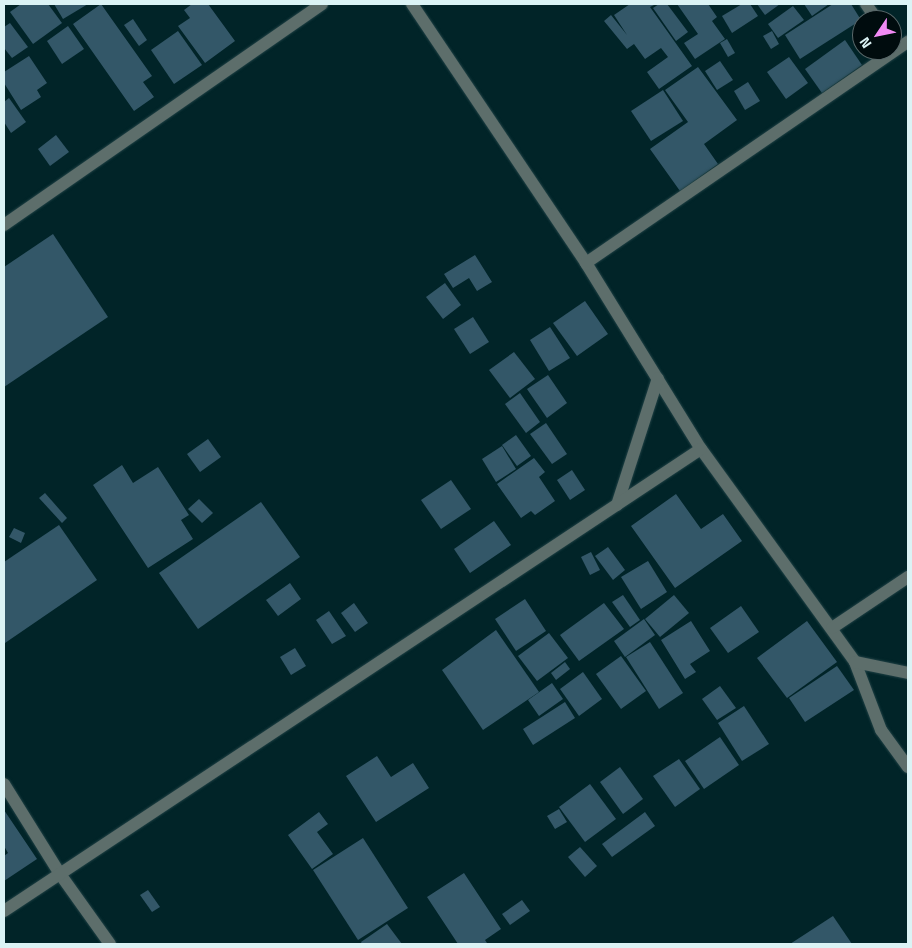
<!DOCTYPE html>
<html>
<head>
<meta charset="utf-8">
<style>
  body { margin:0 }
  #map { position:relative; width:912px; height:948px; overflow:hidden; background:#012428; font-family:"Titillium Web",sans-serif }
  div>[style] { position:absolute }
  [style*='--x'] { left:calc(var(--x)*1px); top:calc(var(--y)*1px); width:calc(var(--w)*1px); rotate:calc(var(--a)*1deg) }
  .building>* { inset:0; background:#335768 }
  .roads { filter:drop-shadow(0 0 1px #204145) drop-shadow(0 0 1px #204145) }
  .minor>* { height:12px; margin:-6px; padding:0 6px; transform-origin:6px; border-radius:6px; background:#5d6e6b }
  span { translate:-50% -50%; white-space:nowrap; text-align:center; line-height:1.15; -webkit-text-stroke:4.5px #000c0e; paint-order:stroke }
  .frame { position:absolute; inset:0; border:5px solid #dbf3f5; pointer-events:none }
  .north { position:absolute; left:852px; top:10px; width:50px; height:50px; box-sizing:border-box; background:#000c0e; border:1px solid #58686a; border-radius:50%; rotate:236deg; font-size:14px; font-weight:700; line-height:20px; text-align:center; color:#dbf3f5 }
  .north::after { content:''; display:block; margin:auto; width:18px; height:22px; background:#f18af4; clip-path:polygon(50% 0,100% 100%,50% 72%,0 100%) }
</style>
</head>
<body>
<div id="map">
  <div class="building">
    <div style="clip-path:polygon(21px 4px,48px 4px,62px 23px,33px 44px,10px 12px)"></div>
    <div style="clip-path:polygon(54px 4px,88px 4px,63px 19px)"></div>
    <div style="clip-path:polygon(101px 4px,152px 76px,143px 82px,154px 97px,134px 111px,73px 24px)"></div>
    <div style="clip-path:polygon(192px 4px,208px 4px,235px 41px,205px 63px,178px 26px,190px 18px,184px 10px)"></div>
    <div style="clip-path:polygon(630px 4px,656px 4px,650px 7px,692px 66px,659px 89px,647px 72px,668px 57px,661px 48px,645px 59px,634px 44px,627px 49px,604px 21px,611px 15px,627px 35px,614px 15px)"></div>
    <div style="clip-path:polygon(659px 4px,667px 4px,688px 32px,676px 41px,653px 8px)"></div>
    <div style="clip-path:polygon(677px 4px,708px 4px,717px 17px,712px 21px,725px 39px,695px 59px,684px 43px,698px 34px)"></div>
    <div style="clip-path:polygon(742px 4px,750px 4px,758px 16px,732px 33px,722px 16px)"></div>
    <div style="clip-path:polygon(757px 4px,780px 4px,765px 15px)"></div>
    <div style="clip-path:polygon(804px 4px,829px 4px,812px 16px)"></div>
    <div style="clip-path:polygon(833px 4px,851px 4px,861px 20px,800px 59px,785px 35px)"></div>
    <div style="clip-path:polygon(793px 6px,804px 20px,778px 38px,768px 24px)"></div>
    <div style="clip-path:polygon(133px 19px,147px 40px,139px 46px,124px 25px)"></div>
    <div style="clip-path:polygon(10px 23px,28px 47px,12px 58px,4px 48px,4px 27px)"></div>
    <div style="clip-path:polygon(68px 26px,84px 49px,62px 64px,47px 41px)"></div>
    <div style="clip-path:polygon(178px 31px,202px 65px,174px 84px,151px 50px)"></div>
    <div style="clip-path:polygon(772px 31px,779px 44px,771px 49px,763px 36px)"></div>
    <div style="clip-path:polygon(727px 39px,735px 53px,728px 57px,720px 43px)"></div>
    <div style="clip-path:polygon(845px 40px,862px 65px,822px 93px,805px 69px)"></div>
    <div style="clip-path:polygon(29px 56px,47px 83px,37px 90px,41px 97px,21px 110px,4px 83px,4px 72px)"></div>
    <div style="clip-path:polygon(789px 57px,808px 83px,786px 99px,767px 72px)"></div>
    <div style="clip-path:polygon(720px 61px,733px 80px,717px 90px,705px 71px)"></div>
    <div style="clip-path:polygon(698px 67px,737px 120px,704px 144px,718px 164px,680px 191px,650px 149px,688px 122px,665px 90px)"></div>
    <div style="clip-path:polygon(748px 82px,760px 101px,745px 110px,734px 91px)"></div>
    <div style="clip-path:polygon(663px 90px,683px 121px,651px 141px,631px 111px)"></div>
    <div style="clip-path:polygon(9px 98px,26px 122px,11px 133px,4px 122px,4px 102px)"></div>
    <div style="clip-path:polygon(56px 135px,69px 152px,50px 166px,38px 149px)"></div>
    <div style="clip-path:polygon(53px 234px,108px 317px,4px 387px,4px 267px)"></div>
    <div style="clip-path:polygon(475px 255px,492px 282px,477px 291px,469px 278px,453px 288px,444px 274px)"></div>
    <div style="clip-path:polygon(445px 283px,461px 305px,443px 319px,426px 297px)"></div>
    <div style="clip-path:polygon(585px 301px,608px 334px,577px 356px,553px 323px)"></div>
    <div style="clip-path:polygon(473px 317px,489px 342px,470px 354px,454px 329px)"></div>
    <div style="clip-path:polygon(550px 327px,570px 358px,549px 371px,530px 340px)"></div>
    <div style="clip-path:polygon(514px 352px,535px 379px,510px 398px,489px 370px)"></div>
    <div style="clip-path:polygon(548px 375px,567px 403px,547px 418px,527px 389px)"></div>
    <div style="clip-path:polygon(520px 393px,540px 422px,526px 433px,505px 404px)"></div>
    <div style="clip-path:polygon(546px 423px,567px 454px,552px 464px,530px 434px)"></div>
    <div style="clip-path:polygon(516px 435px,531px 456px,517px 466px,502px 445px)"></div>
    <div style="clip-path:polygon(208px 439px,221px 457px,200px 472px,187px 454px)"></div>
    <div style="clip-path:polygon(502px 446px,516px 469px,496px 482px,482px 459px)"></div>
    <div style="clip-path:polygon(534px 458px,545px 472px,539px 477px,555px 501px,535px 515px,531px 511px,521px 518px,497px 484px)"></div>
    <div style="clip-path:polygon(122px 465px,133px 483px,158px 467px,189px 515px,181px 520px,193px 539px,148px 568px,93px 485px)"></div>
    <div style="clip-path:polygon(572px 470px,585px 490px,570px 500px,557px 480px)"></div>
    <div style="clip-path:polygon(451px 480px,471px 509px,441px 529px,421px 500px)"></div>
    <div style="clip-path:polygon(45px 493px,67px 518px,62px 523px,39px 498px)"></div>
    <div style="clip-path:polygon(676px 494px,701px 529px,723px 514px,742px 541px,675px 588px,631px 526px)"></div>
    <div style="clip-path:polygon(199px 499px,213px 513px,202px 523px,188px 509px)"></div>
    <div style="clip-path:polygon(261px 502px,300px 557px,198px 629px,159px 573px)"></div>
    <div style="clip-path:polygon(494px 521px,511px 545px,470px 573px,454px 549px)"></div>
    <div style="clip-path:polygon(59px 525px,97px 580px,5px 643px,4px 562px)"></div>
    <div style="clip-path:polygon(14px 528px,25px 533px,21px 543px,9px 537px)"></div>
    <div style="clip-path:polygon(608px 547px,625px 570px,613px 580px,595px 556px)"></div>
    <div style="clip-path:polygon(591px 552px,600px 570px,590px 575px,581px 557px)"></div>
    <div style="clip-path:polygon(648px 561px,667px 592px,641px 609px,621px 577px)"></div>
    <div style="clip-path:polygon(290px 583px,301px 599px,278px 616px,266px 600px)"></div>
    <div style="clip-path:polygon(623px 595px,640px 620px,630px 627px,612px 602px)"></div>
    <div style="clip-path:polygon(674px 595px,689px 613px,660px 637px,645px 619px)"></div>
    <div style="clip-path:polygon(525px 599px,546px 631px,516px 651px,495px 619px)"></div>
    <div style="clip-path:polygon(354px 603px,368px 623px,355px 632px,341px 613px)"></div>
    <div style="clip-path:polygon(604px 603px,624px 629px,579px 661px,560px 635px)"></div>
    <div style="clip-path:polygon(741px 606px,759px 632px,728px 653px,710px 628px)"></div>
    <div style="clip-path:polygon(329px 611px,346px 636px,332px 644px,316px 620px)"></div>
    <div style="clip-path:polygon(644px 619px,655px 635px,625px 657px,614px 641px)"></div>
    <div style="clip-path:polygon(691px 621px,710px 651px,690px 664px,696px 672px,685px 679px,661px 640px)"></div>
    <div style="clip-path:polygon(807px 621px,837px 662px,787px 698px,757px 658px)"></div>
    <div style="clip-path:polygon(496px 630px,539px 692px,483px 730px,442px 670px)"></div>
    <div style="clip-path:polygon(549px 633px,568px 658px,537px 681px,518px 656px)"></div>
    <div style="clip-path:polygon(650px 642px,683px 693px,659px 709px,626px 657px)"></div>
    <div style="clip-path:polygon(295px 648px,306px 666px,291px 675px,280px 657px)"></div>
    <div style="clip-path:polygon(621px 656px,646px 691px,621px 709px,596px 674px)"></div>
    <div style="clip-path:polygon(565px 662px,570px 669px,556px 680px,551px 673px)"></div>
    <div style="clip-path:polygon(837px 666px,854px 690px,805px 722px,789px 698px)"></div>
    <div style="clip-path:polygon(583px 672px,602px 699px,579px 716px,560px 689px)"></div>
    <div style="clip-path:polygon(552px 683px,563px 699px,539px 716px,528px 700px)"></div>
    <div style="clip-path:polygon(720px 686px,736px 708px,717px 720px,702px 699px)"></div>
    <div style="clip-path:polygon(565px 702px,575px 718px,533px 745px,523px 729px)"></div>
    <div style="clip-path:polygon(744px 706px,769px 744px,742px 761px,718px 723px)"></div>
    <div style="clip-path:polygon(720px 737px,739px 765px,704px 789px,685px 761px)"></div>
    <div style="clip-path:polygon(377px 756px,391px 777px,413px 763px,429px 788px,376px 822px,346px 776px)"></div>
    <div style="clip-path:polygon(679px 759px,700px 789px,675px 807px,653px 776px)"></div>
    <div style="clip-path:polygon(620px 767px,643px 799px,623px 814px,600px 782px)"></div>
    <div style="clip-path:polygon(590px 784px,616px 819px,585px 842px,559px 807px)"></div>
    <div style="clip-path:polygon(559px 809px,567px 822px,555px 829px,547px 816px)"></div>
    <div style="clip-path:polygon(4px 810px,37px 859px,4px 881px,4px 856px,8px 853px,4px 846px)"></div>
    <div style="clip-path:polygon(319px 812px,328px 824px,317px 832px,333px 854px,312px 869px,288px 835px)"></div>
    <div style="clip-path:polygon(645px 812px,655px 826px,612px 857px,602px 844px)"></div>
    <div style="clip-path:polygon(363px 838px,408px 908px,358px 940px,313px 870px)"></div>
    <div style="clip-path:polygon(580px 847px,597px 866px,585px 877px,568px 857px)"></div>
    <div style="clip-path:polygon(464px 873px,501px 929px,485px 940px,487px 943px,484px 944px,458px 944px,427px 897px)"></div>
    <div style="clip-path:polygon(148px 890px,160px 907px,152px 912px,140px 895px)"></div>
    <div style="clip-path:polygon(522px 900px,530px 911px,510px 925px,502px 914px)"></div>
    <div style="clip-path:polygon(833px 916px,852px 944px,790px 944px)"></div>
    <div style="clip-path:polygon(387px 924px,402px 944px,362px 944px,361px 942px)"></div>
  </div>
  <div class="roads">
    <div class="minor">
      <div style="--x:412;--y:4;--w:312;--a:56.1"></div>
      <div style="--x:586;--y:263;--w:219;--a:58.3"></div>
      <div style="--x:701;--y:449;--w:263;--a:54.1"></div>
      <div style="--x:855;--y:662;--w:73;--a:69.1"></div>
      <div style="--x:881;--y:730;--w:46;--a:53.9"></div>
      <div style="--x:866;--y:4;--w:19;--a:55"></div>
      <div style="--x:4;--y:225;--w:387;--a:-34.8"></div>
      <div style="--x:586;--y:263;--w:391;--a:-34.5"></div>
      <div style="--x:617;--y:505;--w:133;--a:-72.1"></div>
      <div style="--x:832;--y:628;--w:92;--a:-33.9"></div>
      <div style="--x:855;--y:662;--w:54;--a:11.7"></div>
      <div style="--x:4;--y:784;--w:106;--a:58.1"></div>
      <div style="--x:60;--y:874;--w:86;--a:54.5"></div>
      <div style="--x:4;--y:911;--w:836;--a:-33.54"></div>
    </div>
  </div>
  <div class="frame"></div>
  <div class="north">N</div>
</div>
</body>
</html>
